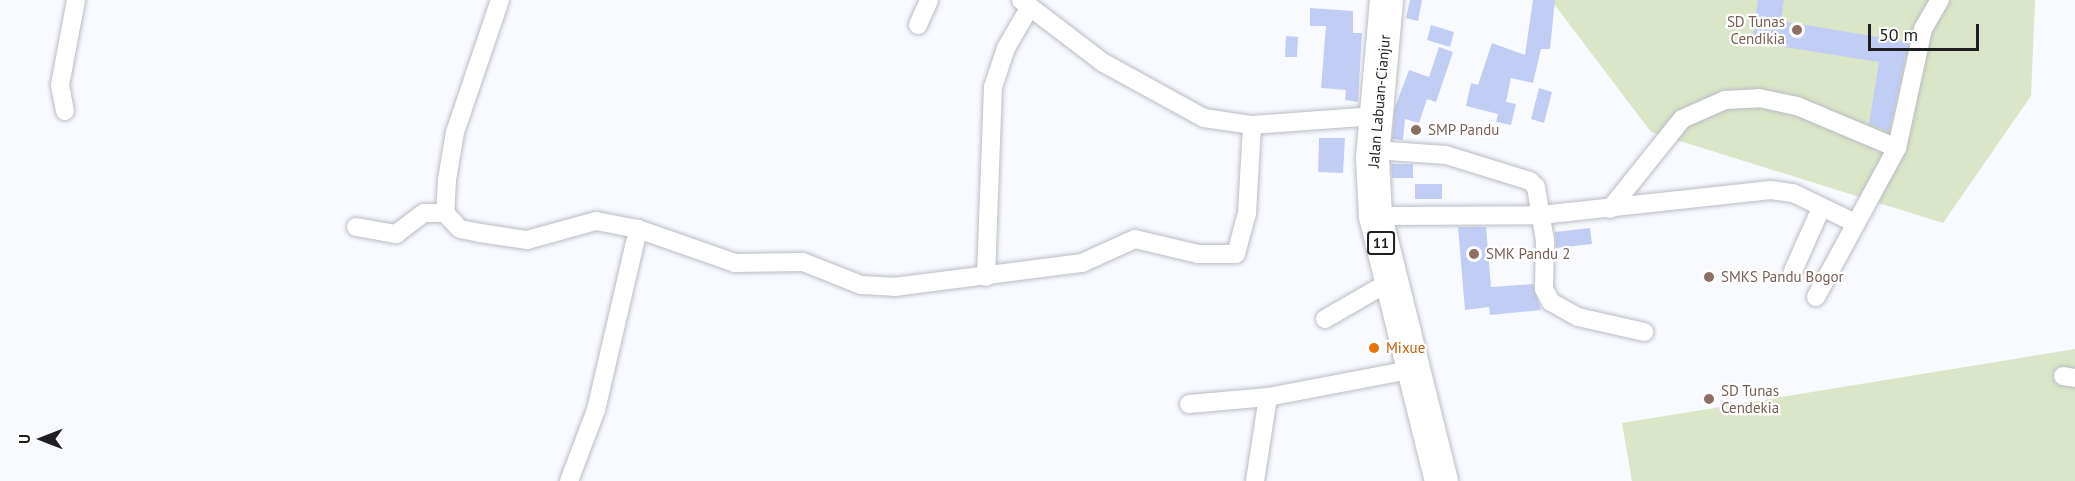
<!DOCTYPE html>
<html>
<head>
<meta charset="utf-8">
<style>
  body { margin:0 }
  #map { position:relative; width:2075px; height:481px; overflow:hidden; background:#f8faff; font-family:"PT Sans",sans-serif }
  div>[style] { position:absolute }
  [style*='--x'] { left:calc(var(--x)*1px); top:calc(var(--y)*1px); width:calc(var(--w)*1px); rotate:calc(var(--a)*1deg) }
  .green>* { inset:0; background:#dbe6c8 }
  .building>* { inset:0; background:#c2cdf5 }
  .roads { filter:drop-shadow(0 0 2px #babcc4) drop-shadow(0 0 2px #babcc4) }
  .street>* { height:18px; margin:-9px; padding:0 9px; transform-origin:9px; border-radius:9px; background:#fff }
  .highway>* { height:33px; margin:-16.5px; padding:0 16.5px; transform-origin:16.5px; border-radius:16.5px; background:#fff }
  .dots>* { width:16px; height:16px; translate:-50% -50%; box-sizing:border-box; border:3px solid #fff; border-radius:50% }
  span { translate:-50% -50%; white-space:nowrap; text-align:center; line-height:1.15; -webkit-text-stroke:4.5px #fff; paint-order:stroke }
  .shield-label span { padding:2px 4px; background:#fff; border:2px solid; border-radius:4px; -webkit-text-stroke-width:0 }
  .shield-label { font-size:14px; color:#1f1f22; font-weight:700 }
  .education-label { font-size:15px; color:#785e54 }
  .right { translate:-100% -50%; text-align:right }
  .left { translate:0 -50%; text-align:left }
  .street-label { font-size:15px; color:#1f1f22 }
  .food-label { font-size:15px; color:#c56008 }
  .north { position:absolute; left:12px; top:409px; width:60px; height:60px; -webkit-text-stroke:4px #fff; paint-order:stroke; rotate:270deg; font-size:16px; font-weight:700; line-height:24px; text-align:center; color:#1f1f22 }
  .north::after { content:''; display:block; margin:auto; width:21px; height:27px; background:#1f1f22; clip-path:polygon(50% 0,100% 100%,50% 72%,0 100%) }
  .scale { position:absolute; left:1868px; top:24px; width:111px; height:27px; box-sizing:border-box; border:3px solid #1f1f22; border-top:0; padding-left:8px; font-size:18px; line-height:21px; white-space:nowrap; color:#1f1f22; -webkit-text-stroke:4px #fff; paint-order:stroke }
</style>
</head>
<body>
<div id="map">
  <div class="green">
    <div style="clip-path:polygon(1551px 0,2035px 0,2031px 96px,1943px 223px,1651px 132px)"></div>
    <div style="clip-path:polygon(2075px 349px,2075px 481px,1632px 481px,1622px 423px)"></div>
  </div>
  <div class="building">
    <div style="clip-path:polygon(1410px 0,1422px 0,1418px 21px,1406px 18px)"></div>
    <div style="clip-path:polygon(1533px 0,1555px 0,1550px 49px,1541px 49px,1533px 83px,1511px 78px,1506px 102px,1516px 104px,1511px 125px,1496px 122px,1498px 114px,1466px 106px,1471px 83px,1478px 85px,1492px 43px,1525px 55px)"></div>
    <div style="clip-path:polygon(1758px 0,1784px 0,1781px 21px,1909px 42px,1889px 132px,1869px 124px,1879px 62px,1752px 42px)"></div>
    <div style="clip-path:polygon(1310px 8px,1353px 11px,1353px 33px,1362px 33px,1358px 102px,1345px 100px,1346px 90px,1321px 88px,1326px 26px,1310px 26px)"></div>
    <div style="clip-path:polygon(1431px 25px,1454px 32px,1450px 47px,1427px 40px)"></div>
    <div style="clip-path:polygon(1286px 36px,1298px 37px,1297px 57px,1285px 57px)"></div>
    <div style="clip-path:polygon(1439px 47px,1453px 52px,1436px 102px,1427px 99px,1419px 123px,1405px 119px,1403px 140px,1392px 139px,1395px 107px,1409px 70px,1429px 77px)"></div>
    <div style="clip-path:polygon(1539px 88px,1552px 92px,1544px 123px,1531px 119px)"></div>
    <div style="clip-path:polygon(1319px 138px,1345px 138px,1343px 173px,1318px 172px)"></div>
    <div style="clip-path:polygon(1391px 164px,1413px 164px,1413px 178px,1392px 178px)"></div>
    <div style="clip-path:polygon(1415px 184px,1442px 184px,1442px 199px,1415px 199px)"></div>
    <div style="clip-path:polygon(1458px 227px,1486px 227px,1491px 287px,1533px 284px,1541px 310px,1490px 315px,1489px 307px,1465px 310px)"></div>
    <div style="clip-path:polygon(1590px 228px,1592px 244px,1556px 248px,1555px 232px)"></div>
  </div>
  <div class="roads">
    <div class="street">
      <div style="--x:500;--y:0;--w:139;--a:108.8"></div>
      <div style="--x:455;--y:132;--w:49;--a:99.5"></div>
      <div style="--x:447;--y:180;--w:33;--a:93"></div>
      <div style="--x:445;--y:213;--w:22;--a:47"></div>
      <div style="--x:460;--y:229;--w:20;--a:11"></div>
      <div style="--x:480;--y:233;--w:48;--a:8.5"></div>
      <div style="--x:527;--y:240;--w:72;--a:-15.4"></div>
      <div style="--x:596;--y:221;--w:43;--a:10.8"></div>
      <div style="--x:638;--y:229;--w:103;--a:19.3"></div>
      <div style="--x:735;--y:263;--w:68;--a:-0.8"></div>
      <div style="--x:803;--y:262;--w:62;--a:21.6"></div>
      <div style="--x:861;--y:285;--w:33;--a:3"></div>
      <div style="--x:894;--y:287;--w:190;--a:-7.3"></div>
      <div style="--x:1082;--y:263;--w:58;--a:-24.4"></div>
      <div style="--x:1135;--y:239;--w:65;--a:13.4"></div>
      <div style="--x:1198;--y:254;--w:38;--a:0"></div>
      <div style="--x:1236;--y:254;--w:42;--a:-75"></div>
      <div style="--x:1247;--y:213;--w:88;--a:-86.7"></div>
      <div style="--x:1021;--y:0;--w:102;--a:37.4"></div>
      <div style="--x:1102;--y:62;--w:116;--a:28.8"></div>
      <div style="--x:1204;--y:118;--w:49;--a:8.3"></div>
      <div style="--x:1252;--y:125;--w:124;--a:-4.2"></div>
      <div style="--x:918;--y:25;--w:27;--a:-66"></div>
      <div style="--x:65;--y:111;--w:26;--a:-101"></div>
      <div style="--x:60;--y:85;--w:86;--a:-79.3"></div>
      <div style="--x:1374;--y:150;--w:72;--a:4"></div>
      <div style="--x:1446;--y:155;--w:88;--a:17.2"></div>
      <div style="--x:1530;--y:181;--w:8;--a:45"></div>
      <div style="--x:1536;--y:187;--w:55;--a:80.5"></div>
      <div style="--x:1545;--y:241;--w:48;--a:91.2"></div>
      <div style="--x:1544;--y:289;--w:15;--a:62"></div>
      <div style="--x:1551;--y:302;--w:31;--a:29"></div>
      <div style="--x:1578;--y:317;--w:68;--a:12.8"></div>
      <div style="--x:1610;--y:209;--w:115;--a:-51.3"></div>
      <div style="--x:1682;--y:119;--w:47;--a:-23.8"></div>
      <div style="--x:1725;--y:100;--w:34;--a:-3"></div>
      <div style="--x:1759;--y:98;--w:39;--a:12"></div>
      <div style="--x:1797;--y:106;--w:108;--a:22.8"></div>
      <div style="--x:1375;--y:216;--w:166;--a:-0.3"></div>
      <div style="--x:1541;--y:215;--w:231;--a:-6.2"></div>
      <div style="--x:1771;--y:190;--w:22;--a:8"></div>
      <div style="--x:1793;--y:193;--w:67;--a:25.8"></div>
      <div style="--x:356;--y:227;--w:41;--a:9.9"></div>
      <div style="--x:396;--y:234;--w:35;--a:-37"></div>
      <div style="--x:424;--y:213;--w:21;--a:0"></div>
      <div style="--x:1793;--y:271;--w:69;--a:-66"></div>
      <div style="--x:986;--y:277;--w:190;--a:-87.9"></div>
      <div style="--x:993;--y:87;--w:41;--a:-71.6"></div>
      <div style="--x:1006;--y:48;--w:44;--a:-59.9"></div>
      <div style="--x:1816;--y:297;--w:170;--a:-61.5"></div>
      <div style="--x:1897;--y:148;--w:122;--a:-77.7"></div>
      <div style="--x:1923;--y:29;--w:34;--a:-60"></div>
      <div style="--x:1325;--y:319;--w:74;--a:-30"></div>
      <div style="--x:2063;--y:376;--w:12;--a:9"></div>
      <div style="--x:1189;--y:404;--w:79;--a:-5.1"></div>
      <div style="--x:1268;--y:397;--w:144;--a:-10.8"></div>
      <div style="--x:569;--y:481;--w:76;--a:-69.2"></div>
      <div style="--x:596;--y:410;--w:186;--a:-76.9"></div>
      <div style="--x:1255;--y:481;--w:85;--a:-81.2"></div>
    </div>
    <div class="highway">
      <div style="--x:1386;--y:0;--w:159;--a:95.1"></div>
      <div style="--x:1372;--y:158;--w:58;--a:87"></div>
      <div style="--x:1375;--y:216;--w:273;--a:76"></div>
    </div>
  </div>
  <div class="dots">
    <div style="left:1797px;top:30px;background:#8d6e63"></div>
    <div style="left:1416px;top:130px;background:#8d6e63"></div>
    <div style="left:1474px;top:254px;background:#8d6e63"></div>
    <div style="left:1709px;top:277px;background:#8d6e63"></div>
    <div style="left:1374px;top:348px;background:#e8710a"></div>
    <div style="left:1709px;top:399px;background:#8d6e63"></div>
  </div>
  <div class="shield-label">
    <span style="left:1381px;top:243px">11</span>
  </div>
  <div class="education-label">
    <span class="right" style="left:1785px;top:30px">SD Tunas<br>Cendikia</span>
    <span class="left" style="left:1428px;top:130px">SMP Pandu</span>
    <span class="left" style="left:1486px;top:254px">SMK Pandu 2</span>
    <span class="left" style="left:1721px;top:277px">SMKS Pandu Bogor</span>
    <span class="left" style="left:1721px;top:399px">SD Tunas<br>Cendekia</span>
  </div>
  <div class="street-label">
    <span style="left:1379px;top:101px;rotate:-85deg">Jalan Labuan-Cianjur</span>
  </div>
  <div class="food-label">
    <span class="left" style="left:1386px;top:348px">Mixue</span>
  </div>
  <div class="north">U</div>
  <div class="scale">50 m</div>
</div>
</body>
</html>
